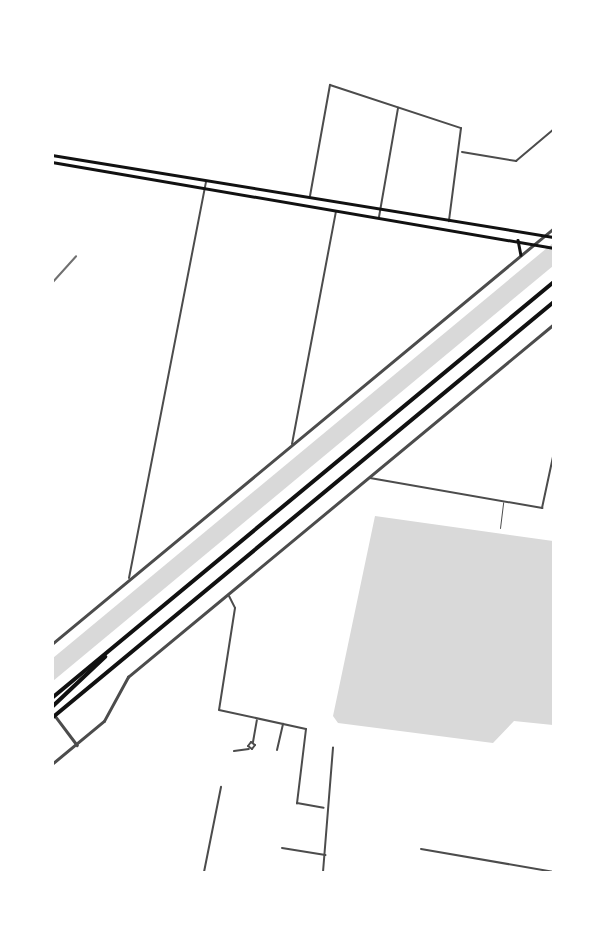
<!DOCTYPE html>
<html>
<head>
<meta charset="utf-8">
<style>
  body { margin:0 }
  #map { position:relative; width:606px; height:925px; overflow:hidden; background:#fff; font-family:Lato,sans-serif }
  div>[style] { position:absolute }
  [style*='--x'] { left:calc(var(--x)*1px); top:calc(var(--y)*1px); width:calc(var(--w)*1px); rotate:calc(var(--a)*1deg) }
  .water>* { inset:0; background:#d9d9d9 }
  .service>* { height:1px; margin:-0.5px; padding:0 0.5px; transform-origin:0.5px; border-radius:0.5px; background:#4c4c4c }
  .minor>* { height:2px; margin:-1px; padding:0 1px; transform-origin:1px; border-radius:1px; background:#4c4c4c }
  .tertiary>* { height:2.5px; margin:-1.25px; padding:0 1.25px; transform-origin:1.25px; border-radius:1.25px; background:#4c4c4c }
  .secondary>* { height:2.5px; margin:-1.25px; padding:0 1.25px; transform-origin:1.25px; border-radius:1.25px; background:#111 }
  .trunk>* { height:3.5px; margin:-1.75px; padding:0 1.75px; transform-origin:1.75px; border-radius:1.75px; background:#111 }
  .rail>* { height:2px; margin:-1px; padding:0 1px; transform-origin:1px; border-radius:1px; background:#707070 }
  span { translate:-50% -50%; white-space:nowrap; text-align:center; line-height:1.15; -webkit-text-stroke:5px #fff; paint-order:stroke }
  .frame { position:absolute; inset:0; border:54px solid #fff; pointer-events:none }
</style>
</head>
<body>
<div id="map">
  <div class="water">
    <div style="clip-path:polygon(553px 243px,553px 266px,53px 681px,53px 658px)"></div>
    <div style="clip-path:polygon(375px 516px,553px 541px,553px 725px,514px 721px,493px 743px,338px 723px,333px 716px)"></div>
  </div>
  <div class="service">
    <div style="--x:500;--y:528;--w:26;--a:-83"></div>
  </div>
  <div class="minor">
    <div style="--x:462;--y:152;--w:55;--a:9.5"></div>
    <div style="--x:516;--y:161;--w:50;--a:-40.1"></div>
    <div style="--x:310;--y:196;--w:113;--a:-79.8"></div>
    <div style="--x:330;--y:85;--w:138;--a:18.2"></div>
    <div style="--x:461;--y:128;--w:94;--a:97.4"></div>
    <div style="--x:379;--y:217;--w:111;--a:-80.1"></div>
    <div style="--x:292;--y:444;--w:236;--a:-79.3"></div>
    <div style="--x:370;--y:478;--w:175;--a:9.9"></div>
    <div style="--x:542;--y:508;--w:57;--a:-77.9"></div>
    <div style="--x:129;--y:578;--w:404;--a:-79"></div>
    <div style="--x:229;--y:596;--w:13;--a:63"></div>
    <div style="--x:235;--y:608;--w:103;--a:98.9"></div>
    <div style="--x:219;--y:710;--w:89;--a:12.3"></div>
    <div style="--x:306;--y:729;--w:75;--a:96.9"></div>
    <div style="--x:297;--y:803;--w:27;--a:10"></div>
    <div style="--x:251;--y:742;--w:5;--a:37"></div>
    <div style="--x:255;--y:745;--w:5;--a:127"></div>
    <div style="--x:252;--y:749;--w:5;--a:-143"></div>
    <div style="--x:248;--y:746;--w:5;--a:-53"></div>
    <div style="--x:253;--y:742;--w:22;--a:-80"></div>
    <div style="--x:277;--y:750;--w:27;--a:-77"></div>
    <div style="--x:234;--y:751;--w:15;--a:-8"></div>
    <div style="--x:282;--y:848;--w:44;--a:9.2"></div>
    <div style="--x:421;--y:849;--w:135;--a:9.8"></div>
    <div style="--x:204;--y:872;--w:87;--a:-78.7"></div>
    <div style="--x:323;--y:872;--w:125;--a:-85.4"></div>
  </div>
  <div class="tertiary">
    <div style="--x:52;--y:644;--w:652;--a:-39.65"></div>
    <div style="--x:56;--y:717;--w:35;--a:53"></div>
    <div style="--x:52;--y:764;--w:67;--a:-39.6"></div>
    <div style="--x:104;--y:721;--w:50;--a:-61.4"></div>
    <div style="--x:128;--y:677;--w:553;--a:-39.65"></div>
  </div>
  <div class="secondary">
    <div style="--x:52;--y:155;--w:509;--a:9.28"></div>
    <div style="--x:52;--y:162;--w:509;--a:9.72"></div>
    <div style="--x:518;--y:240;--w:15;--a:79"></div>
  </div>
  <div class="trunk">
    <div style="--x:52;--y:698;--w:652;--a:-39.65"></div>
    <div style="--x:52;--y:707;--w:73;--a:-43.3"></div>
    <div style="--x:52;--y:718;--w:652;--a:-39.65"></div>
  </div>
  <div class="rail">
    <div style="--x:52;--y:283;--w:36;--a:-48"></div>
  </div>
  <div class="frame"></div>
</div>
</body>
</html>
